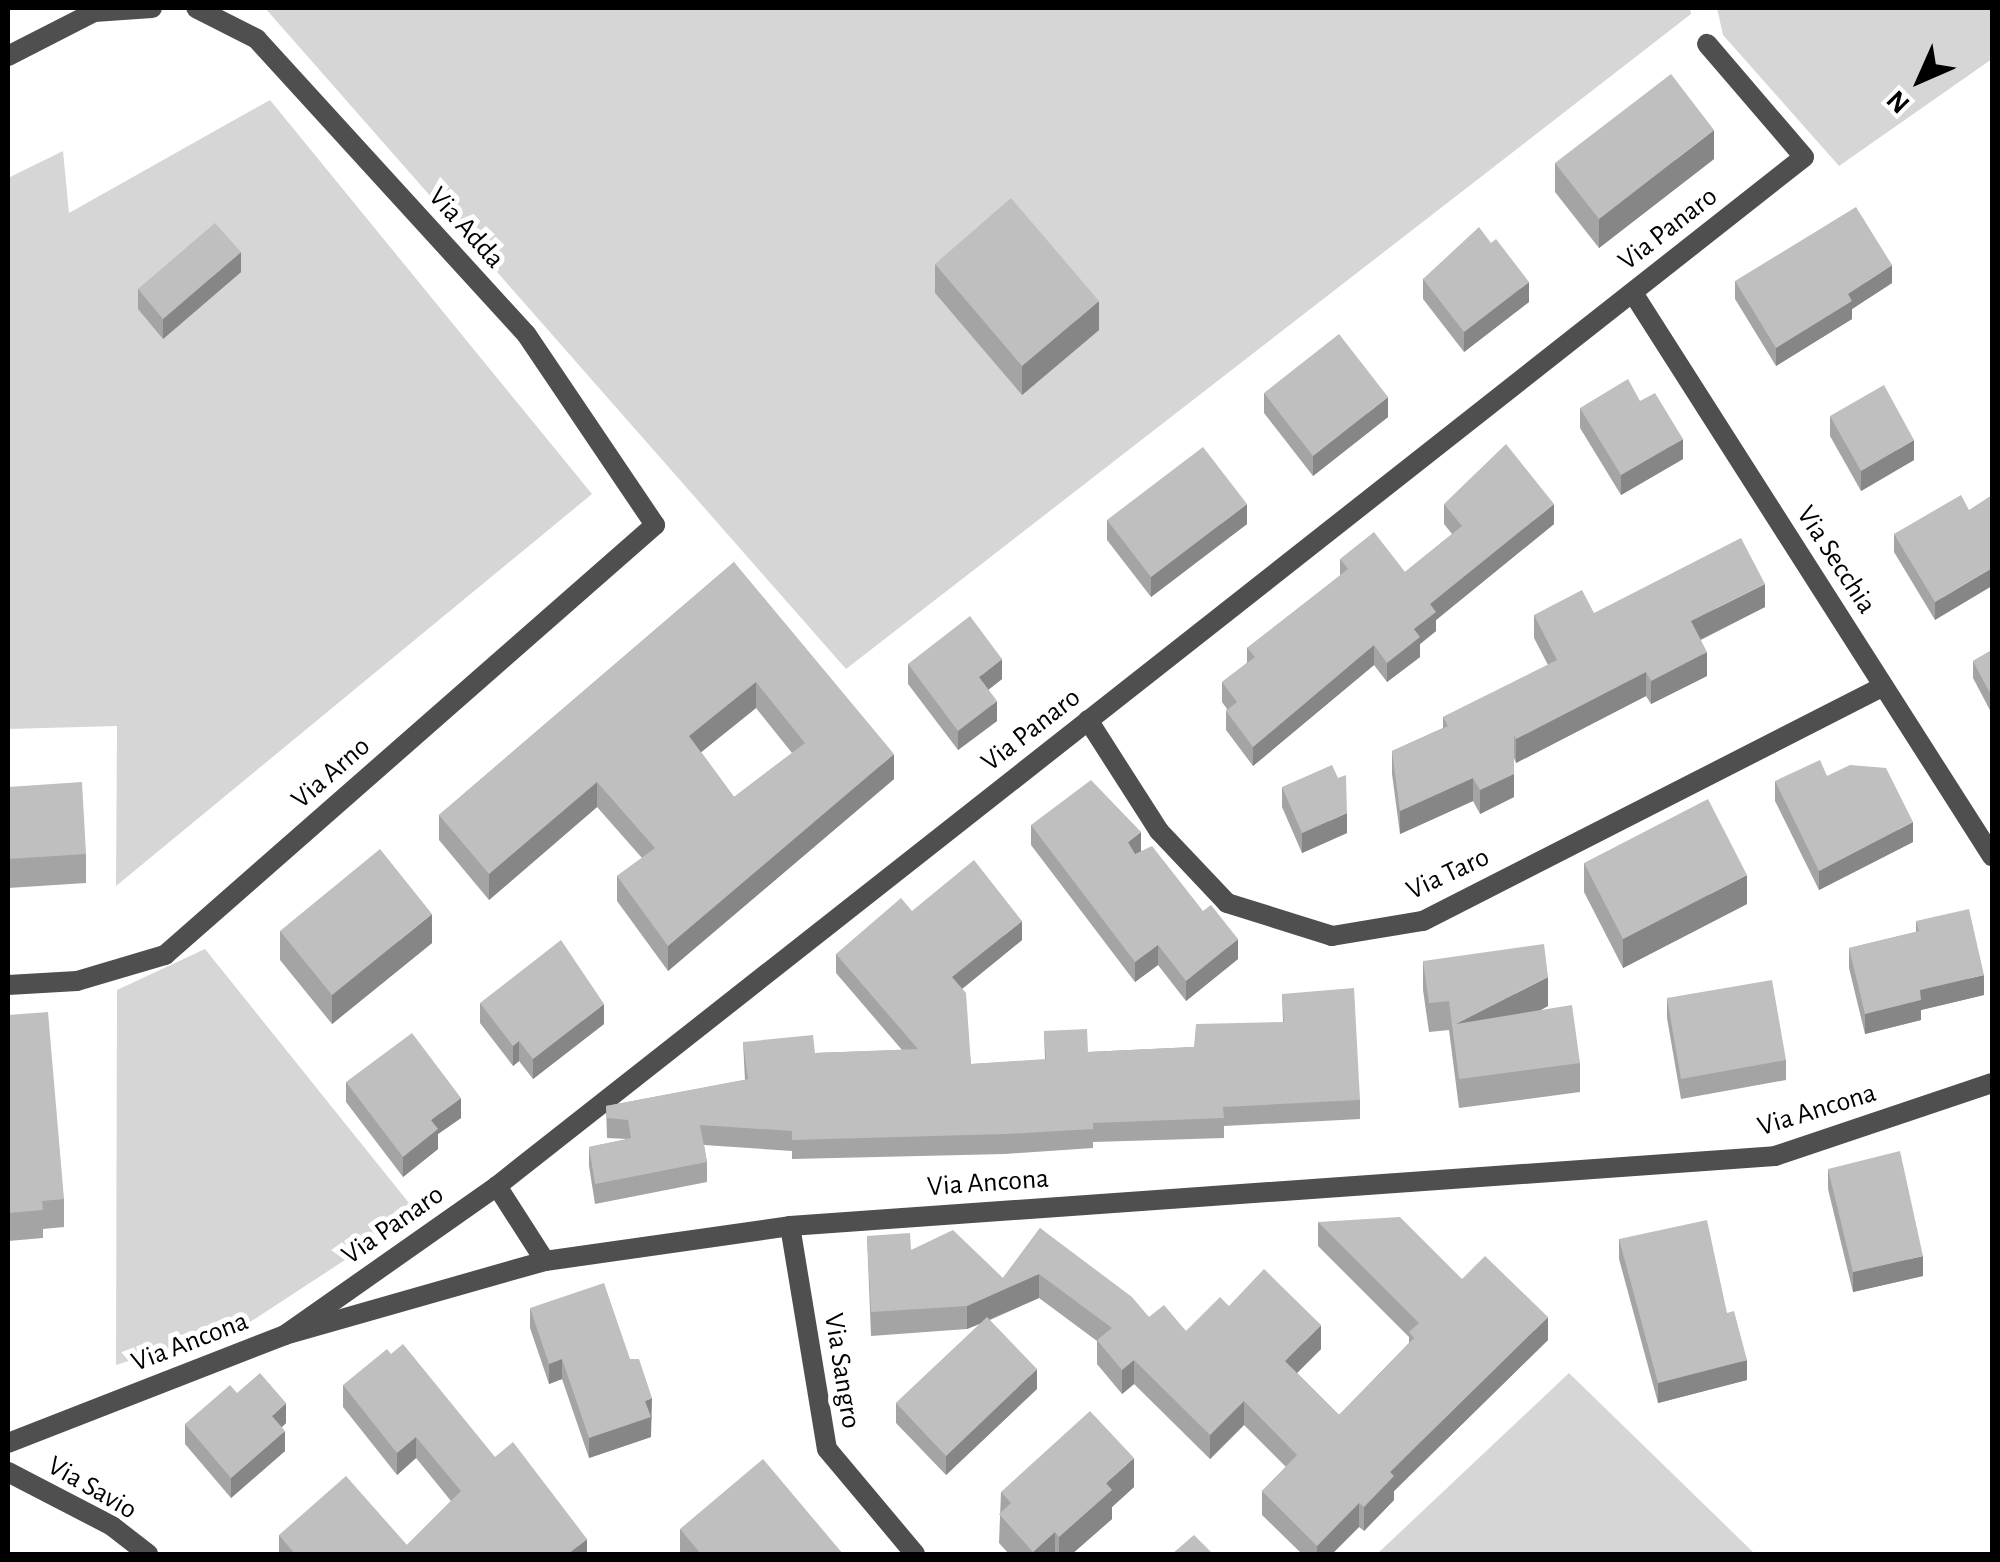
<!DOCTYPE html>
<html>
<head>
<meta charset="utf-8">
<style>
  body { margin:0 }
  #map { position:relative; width:2000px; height:1562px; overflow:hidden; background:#fff; font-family:"Alegreya Sans",sans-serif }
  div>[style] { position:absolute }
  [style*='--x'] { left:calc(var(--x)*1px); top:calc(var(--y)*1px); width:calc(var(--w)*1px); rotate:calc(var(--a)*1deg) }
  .green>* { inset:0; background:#d6d6d6 }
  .service>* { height:20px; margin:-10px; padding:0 10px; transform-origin:10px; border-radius:10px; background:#4f4f4f }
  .minor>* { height:20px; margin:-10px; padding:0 10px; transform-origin:10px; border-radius:10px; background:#4f4f4f }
  .tertiary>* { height:20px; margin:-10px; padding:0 10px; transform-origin:10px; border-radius:10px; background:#4f4f4f }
  .wall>* { inset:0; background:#a4a4a4 }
  .shaded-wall>* { inset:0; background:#868686 }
  .building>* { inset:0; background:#bfbfbf }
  span { translate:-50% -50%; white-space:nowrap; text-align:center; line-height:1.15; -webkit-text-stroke:10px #fff; paint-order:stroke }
  .street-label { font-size:28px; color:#000 }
  .frame { position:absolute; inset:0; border:10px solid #000; pointer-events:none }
  .north { position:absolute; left:1870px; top:30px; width:100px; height:100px; -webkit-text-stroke:8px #fff; paint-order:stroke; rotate:225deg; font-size:28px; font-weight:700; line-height:40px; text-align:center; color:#000 }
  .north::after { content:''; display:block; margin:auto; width:35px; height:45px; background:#000; clip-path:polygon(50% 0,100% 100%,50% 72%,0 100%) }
</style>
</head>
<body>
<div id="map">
  <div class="green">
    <div style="clip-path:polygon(265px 8px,1690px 8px,1691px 14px,846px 669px)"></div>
    <div style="clip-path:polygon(1717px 8px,1992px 8px,1992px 59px,1839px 166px,1723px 35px)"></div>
    <div style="clip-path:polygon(270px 100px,592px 494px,116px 886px,117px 726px,8px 729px,8px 178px,63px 151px,69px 213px)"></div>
    <div style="clip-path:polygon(205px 949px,417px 1213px,250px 1322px,116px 1365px,117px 990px)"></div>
    <div style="clip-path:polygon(1569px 1373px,1755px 1554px,1377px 1554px)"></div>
  </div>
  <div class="service">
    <div style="--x:497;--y:1186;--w:89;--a:57.4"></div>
  </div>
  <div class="minor">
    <div style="--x:8;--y:56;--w:97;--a:-27.1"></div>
    <div style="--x:94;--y:12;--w:58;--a:-3.9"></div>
    <div style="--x:1633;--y:293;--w:668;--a:57.48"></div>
    <div style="--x:1088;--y:720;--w:132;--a:57.4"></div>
    <div style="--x:1159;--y:831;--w:99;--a:46.6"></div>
    <div style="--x:1227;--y:903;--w:110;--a:17.4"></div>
    <div style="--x:1332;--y:936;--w:92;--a:-9.4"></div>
    <div style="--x:1423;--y:921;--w:517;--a:-27.01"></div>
    <div style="--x:8;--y:985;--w:69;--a:-3.3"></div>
    <div style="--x:77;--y:981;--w:92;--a:-16.5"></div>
    <div style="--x:165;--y:955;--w:652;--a:-41.27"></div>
    <div style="--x:655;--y:525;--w:230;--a:-124"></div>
    <div style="--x:526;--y:334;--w:399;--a:-132.4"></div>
    <div style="--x:257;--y:39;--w:68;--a:-153.1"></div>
    <div style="--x:790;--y:1226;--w:226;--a:80.6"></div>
    <div style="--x:827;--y:1449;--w:137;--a:50"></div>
    <div style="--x:285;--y:1335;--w:259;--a:-35.1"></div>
    <div style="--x:497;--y:1186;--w:1663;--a:-38.21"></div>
    <div style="--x:1804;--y:157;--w:149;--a:-130.6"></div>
    <div style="--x:8;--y:1443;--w:297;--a:-21.3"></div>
    <div style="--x:285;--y:1335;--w:270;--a:-15.9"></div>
    <div style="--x:545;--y:1261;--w:247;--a:-8.1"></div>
    <div style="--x:790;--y:1226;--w:987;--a:-4.06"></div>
    <div style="--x:1775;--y:1156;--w:229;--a:-18.6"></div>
  </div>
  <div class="tertiary">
    <div style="--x:8;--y:1472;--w:117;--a:27.4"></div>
    <div style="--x:112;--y:1526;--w:46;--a:37.9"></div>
  </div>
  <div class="wall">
    <div style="clip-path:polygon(1714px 159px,1599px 248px,1555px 192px,1555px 163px)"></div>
    <div style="clip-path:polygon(1491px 243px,1529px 302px,1464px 352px,1423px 299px,1423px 279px)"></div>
    <div style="clip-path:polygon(935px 264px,1099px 330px,1022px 395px,935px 293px)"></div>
    <div style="clip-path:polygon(241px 272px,163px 339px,138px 309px,138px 289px)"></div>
    <div style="clip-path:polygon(1735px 281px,1892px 283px,1852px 309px,1852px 319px,1776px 366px,1735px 299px)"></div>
    <div style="clip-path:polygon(1264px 393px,1388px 417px,1313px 476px,1264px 413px)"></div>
    <div style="clip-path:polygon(1640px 401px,1683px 459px,1621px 495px,1580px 428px,1580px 408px)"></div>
    <div style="clip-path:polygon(1830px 416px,1914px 460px,1861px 491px,1830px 436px)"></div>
    <div style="clip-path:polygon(1444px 504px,1554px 524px,1436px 620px,1436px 631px,1420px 644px,1420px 657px,1387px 682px,1374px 665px,1253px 766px,1226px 730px,1226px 711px,1227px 709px,1222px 702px,1222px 682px,1247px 663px,1247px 648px,1340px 576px,1340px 559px,1405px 572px,1452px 534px,1444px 524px)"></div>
    <div style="clip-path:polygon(1969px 510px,1935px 620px,1894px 552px,1894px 534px)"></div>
    <div style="clip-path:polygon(1107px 520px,1247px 524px,1151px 597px,1107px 540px)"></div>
    <div style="clip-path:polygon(evenodd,734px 562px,894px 779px,668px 971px,617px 901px,617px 876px,642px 858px,597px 807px,489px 900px,439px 840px,439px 815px,734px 562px,756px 708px,792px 753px,734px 797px,701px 752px,756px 708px)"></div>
    <div style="clip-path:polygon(1765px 607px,1701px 640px,1707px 676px,1651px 704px,1646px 696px,1516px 763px,1514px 758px,1514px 797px,1480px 814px,1473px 801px,1400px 834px,1392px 774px,1392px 751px,1443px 728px,1443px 717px,1548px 665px,1534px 638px,1534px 615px)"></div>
    <div style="clip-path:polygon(1992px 650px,1992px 714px,1973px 678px,1973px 661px)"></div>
    <div style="clip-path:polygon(908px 664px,1002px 679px,988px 690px,997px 721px,958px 750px,908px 684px)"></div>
    <div style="clip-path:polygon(1827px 776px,1913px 842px,1819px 890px,1775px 801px,1775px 781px)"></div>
    <div style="clip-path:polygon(8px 787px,86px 854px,86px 883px,8px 888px)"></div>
    <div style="clip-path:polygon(1282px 787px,1347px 833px,1302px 853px,1282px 807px)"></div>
    <div style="clip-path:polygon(1031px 825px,1141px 851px,1238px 959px,1186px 1001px,1158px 965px,1135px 982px,1031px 845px)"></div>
    <div style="clip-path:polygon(1584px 863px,1747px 904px,1623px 968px,1584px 892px)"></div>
    <div style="clip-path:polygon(912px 911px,1022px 940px,962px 989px,971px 1064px,1045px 1060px,1044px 1031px,1088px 1052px,1194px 1047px,1283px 1022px,1282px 994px,1360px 1100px,1360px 1119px,1224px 1126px,1224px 1138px,1093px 1142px,1093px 1148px,1005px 1154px,792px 1159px,792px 1151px,704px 1145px,707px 1162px,707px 1182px,595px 1204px,589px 1166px,589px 1147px,628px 1139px,607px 1138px,606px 1106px,745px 1080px,743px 1042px,815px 1053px,902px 1050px,836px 973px,836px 954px)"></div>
    <div style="clip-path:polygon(1916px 921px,1984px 995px,1921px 1010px,1921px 1020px,1865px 1034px,1849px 968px,1849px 948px,1916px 932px)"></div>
    <div style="clip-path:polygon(280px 931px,432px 943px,332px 1024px,280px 960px)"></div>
    <div style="clip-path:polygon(1423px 961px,1548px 1006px,1541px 1010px,1580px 1063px,1580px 1092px,1459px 1108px,1449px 1030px,1429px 1032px,1423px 990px)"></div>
    <div style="clip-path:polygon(1667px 998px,1786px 1060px,1786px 1080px,1681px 1099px,1667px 1018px)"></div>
    <div style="clip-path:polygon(480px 1003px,604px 1024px,533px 1079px,519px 1061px,513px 1066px,480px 1023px)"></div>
    <div style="clip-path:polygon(8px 1015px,64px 1199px,64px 1227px,43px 1229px,43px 1238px,8px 1241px)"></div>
    <div style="clip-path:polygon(346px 1082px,461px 1118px,438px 1134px,438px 1149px,403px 1177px,346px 1102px)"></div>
    <div style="clip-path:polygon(1828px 1169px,1923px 1276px,1853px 1292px,1828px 1189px)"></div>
    <div style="clip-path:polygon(1318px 1222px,1462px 1279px,1548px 1340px,1394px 1491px,1394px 1500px,1364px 1531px,1359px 1527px,1332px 1554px,1302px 1554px,1262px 1515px,1262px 1491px,1286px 1467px,1244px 1425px,1210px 1459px,1134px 1384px,1122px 1394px,1097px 1364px,1097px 1341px,1039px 1298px,990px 1320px,1037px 1389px,946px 1475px,896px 1423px,896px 1403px,980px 1324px,967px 1329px,871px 1336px,867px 1236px,1003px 1278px,1040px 1228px,1149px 1317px,1186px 1331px,1229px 1306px,1321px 1349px,1297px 1373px,1339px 1415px,1409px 1343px,1409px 1337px,1318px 1246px)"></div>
    <div style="clip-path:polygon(1619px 1239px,1727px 1313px,1747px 1380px,1658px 1403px,1619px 1259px)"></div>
    <div style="clip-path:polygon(530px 1308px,630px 1359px,652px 1418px,651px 1419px,651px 1437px,589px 1458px,562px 1379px,549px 1384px,530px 1328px)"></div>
    <div style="clip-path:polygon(343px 1385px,495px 1457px,587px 1554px,279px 1554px,279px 1535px,407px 1545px,451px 1501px,416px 1458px,397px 1475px,343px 1407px)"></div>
    <div style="clip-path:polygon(237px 1393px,286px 1423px,282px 1427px,285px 1451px,231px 1498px,185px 1444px,185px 1424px)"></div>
    <div style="clip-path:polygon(1134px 1487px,1112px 1507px,1112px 1519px,1072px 1554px,1009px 1554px,999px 1543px,1001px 1492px)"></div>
    <div style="clip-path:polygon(680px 1529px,843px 1554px,680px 1554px)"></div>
  </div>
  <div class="shaded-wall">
    <div style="clip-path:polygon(1714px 130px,1714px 159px,1599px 248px,1599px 219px)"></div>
    <div style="clip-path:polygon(241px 252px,241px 272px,163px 339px,163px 319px)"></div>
    <div style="clip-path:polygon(1892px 265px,1892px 283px,1852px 309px,1852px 319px,1776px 366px,1776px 348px,1848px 294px)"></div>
    <div style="clip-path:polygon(1529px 282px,1529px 302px,1464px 352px,1464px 332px)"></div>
    <div style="clip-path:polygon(1099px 301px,1099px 330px,1022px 395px,1022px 366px)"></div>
    <div style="clip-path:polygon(1388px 397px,1388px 417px,1313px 476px,1313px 456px)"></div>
    <div style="clip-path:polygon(1683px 439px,1683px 459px,1621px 495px,1621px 475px)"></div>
    <div style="clip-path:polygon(1914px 440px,1914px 460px,1861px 491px,1861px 471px)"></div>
    <div style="clip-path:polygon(1247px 504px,1247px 524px,1151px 597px,1151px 577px)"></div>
    <div style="clip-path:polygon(1554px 504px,1554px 524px,1436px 620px,1436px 631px,1420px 644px,1420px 657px,1387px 682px,1387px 663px,1414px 629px,1430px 604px)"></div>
    <div style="clip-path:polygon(1992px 568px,1992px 586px,1935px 620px,1935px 602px)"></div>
    <div style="clip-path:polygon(1765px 584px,1765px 607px,1691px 644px,1691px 621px)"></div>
    <div style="clip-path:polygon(1374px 645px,1374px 665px,1253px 766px,1253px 747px)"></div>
    <div style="clip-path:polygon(1707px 652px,1707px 676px,1651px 704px,1651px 681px)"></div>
    <div style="clip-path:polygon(1002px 659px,1002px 679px,979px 697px,979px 677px)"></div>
    <div style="clip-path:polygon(1646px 672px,1646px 696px,1516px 763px,1516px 739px)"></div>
    <div style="clip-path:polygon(756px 682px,756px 708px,689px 762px,689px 736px)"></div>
    <div style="clip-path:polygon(997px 701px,997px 721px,958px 750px,958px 731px)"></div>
    <div style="clip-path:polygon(894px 754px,894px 779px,668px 971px,668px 946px)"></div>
    <div style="clip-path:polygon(1514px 774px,1514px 797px,1480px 814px,1480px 790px)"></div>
    <div style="clip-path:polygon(1473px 778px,1473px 801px,1400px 834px,1400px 811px)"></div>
    <div style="clip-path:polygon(597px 782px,597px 807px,489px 900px,489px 874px)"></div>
    <div style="clip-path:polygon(1347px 813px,1347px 833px,1302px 853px,1302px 833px)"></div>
    <div style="clip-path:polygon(1913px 822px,1913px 842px,1819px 890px,1819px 871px)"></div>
    <div style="clip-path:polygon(1141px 832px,1141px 852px,1128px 862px,1128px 842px)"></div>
    <div style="clip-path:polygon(1747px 875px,1747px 904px,1623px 968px,1623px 939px)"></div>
    <div style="clip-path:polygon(432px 914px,432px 943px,332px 1024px,332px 995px)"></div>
    <div style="clip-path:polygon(1022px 921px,1022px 940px,952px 997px,952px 977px)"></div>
    <div style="clip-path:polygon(1238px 939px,1238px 959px,1186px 1001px,1186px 981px)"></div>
    <div style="clip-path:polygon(1158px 945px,1158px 965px,1135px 982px,1135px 962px)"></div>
    <div style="clip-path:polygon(1984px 975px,1984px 995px,1921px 1010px,1921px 1020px,1865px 1034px,1865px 1014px,1920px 990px)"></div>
    <div style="clip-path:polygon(1548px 977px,1548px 1006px,1456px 1053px,1456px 1024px)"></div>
    <div style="clip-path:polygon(604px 1004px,604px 1024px,533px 1079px,533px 1059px)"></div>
    <div style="clip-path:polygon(519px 1041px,519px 1061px,513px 1066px,513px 1046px)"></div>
    <div style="clip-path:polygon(461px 1098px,461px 1118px,438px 1134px,438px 1149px,403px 1177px,403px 1157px,431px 1120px)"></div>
    <div style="clip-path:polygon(1923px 1256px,1923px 1276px,1853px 1292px,1853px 1272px)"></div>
    <div style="clip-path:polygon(1039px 1274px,1039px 1298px,967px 1329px,967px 1306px)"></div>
    <div style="clip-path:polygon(1548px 1317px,1548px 1340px,1394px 1491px,1394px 1500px,1364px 1531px,1364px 1507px,1390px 1472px)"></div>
    <div style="clip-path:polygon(1321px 1325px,1321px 1349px,1285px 1385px,1285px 1361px)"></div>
    <div style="clip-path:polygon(562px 1359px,562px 1379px,549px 1384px,549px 1364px)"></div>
    <div style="clip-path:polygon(1134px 1360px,1134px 1384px,1122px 1394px,1122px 1370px)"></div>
    <div style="clip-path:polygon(1747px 1360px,1747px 1380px,1658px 1403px,1658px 1383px)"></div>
    <div style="clip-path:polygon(1037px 1369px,1037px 1389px,946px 1475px,946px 1456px)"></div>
    <div style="clip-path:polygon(652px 1398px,651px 1437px,589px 1458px,589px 1438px,645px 1401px)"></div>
    <div style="clip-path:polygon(1244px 1401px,1244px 1425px,1210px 1459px,1210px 1435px)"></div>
    <div style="clip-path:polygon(286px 1403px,286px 1423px,272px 1436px,272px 1416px)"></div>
    <div style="clip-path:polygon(285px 1431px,285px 1451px,231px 1498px,231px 1478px)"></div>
    <div style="clip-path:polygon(416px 1437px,416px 1458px,397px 1475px,397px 1453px)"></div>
    <div style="clip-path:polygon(1134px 1458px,1134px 1487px,1112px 1507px,1112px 1519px,1072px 1554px,1059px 1554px,1059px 1537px,1106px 1483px)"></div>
    <div style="clip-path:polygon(1359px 1503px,1359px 1527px,1332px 1554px,1317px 1554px,1317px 1546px)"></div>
    <div style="clip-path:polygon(1055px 1532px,1055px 1554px,1033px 1554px,1033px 1552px)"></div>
    <div style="clip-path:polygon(587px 1539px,587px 1554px,568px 1554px)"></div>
  </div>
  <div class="building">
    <div style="clip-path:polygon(1671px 74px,1714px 130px,1599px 219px,1555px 163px)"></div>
    <div style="clip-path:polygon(1011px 198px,1099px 301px,1022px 366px,935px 264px)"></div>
    <div style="clip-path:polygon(1856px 207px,1892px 265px,1848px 294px,1852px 301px,1776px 348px,1735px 281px)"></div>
    <div style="clip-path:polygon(215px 223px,241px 252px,163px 319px,138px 289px)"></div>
    <div style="clip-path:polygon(1479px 227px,1491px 243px,1496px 239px,1529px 282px,1464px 332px,1423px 279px)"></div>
    <div style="clip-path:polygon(1339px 334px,1388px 397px,1313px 456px,1264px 393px)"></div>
    <div style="clip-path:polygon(1628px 379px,1640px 401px,1655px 393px,1683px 439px,1621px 475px,1580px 408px)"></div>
    <div style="clip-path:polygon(1884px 385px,1914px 440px,1861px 471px,1830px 416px)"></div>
    <div style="clip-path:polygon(1506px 444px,1554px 504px,1430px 604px,1436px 612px,1414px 629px,1420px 637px,1387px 663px,1374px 645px,1253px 747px,1226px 711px,1237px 702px,1222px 682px,1255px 657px,1247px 648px,1348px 569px,1340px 559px,1374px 532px,1405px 572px,1462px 526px,1444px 504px)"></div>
    <div style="clip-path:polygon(1203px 447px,1247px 504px,1151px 577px,1107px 520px)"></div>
    <div style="clip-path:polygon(1961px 495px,1969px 510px,1992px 495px,1992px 568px,1935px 602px,1894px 534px)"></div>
    <div style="clip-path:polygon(1741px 538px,1765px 584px,1691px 621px,1707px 652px,1651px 681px,1646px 672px,1516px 739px,1514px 735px,1514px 774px,1480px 790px,1473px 778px,1400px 811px,1392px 751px,1448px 726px,1443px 717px,1557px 660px,1534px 615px,1582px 590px,1594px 613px)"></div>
    <div style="clip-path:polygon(evenodd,734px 562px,894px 754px,668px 946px,617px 876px,655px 848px,597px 782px,489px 874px,439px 815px,734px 562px,756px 682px,805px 743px,734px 797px,689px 736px,756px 682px)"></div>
    <div style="clip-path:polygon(970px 616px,1002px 659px,979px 677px,997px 701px,958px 731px,908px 664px)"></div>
    <div style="clip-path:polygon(1992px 650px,1992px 697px,1973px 661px)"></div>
    <div style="clip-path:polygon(1820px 760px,1827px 776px,1850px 765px,1886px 768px,1913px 822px,1819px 871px,1775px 781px)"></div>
    <div style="clip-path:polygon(1332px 765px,1338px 778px,1346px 775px,1347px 813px,1302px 833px,1282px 787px)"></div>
    <div style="clip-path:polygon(1091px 780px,1141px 832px,1128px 842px,1135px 854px,1152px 846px,1203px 911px,1211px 905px,1238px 939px,1186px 981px,1158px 945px,1135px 962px,1031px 825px)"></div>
    <div style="clip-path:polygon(82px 782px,86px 854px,8px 859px,8px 787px)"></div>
    <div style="clip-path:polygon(1708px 799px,1747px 875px,1623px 939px,1584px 863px)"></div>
    <div style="clip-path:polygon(380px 849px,432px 914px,332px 995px,280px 931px)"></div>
    <div style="clip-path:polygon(974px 860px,1022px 921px,952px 977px,966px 993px,971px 1064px,1046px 1059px,1044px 1031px,1087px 1029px,1088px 1052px,1194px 1047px,1196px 1024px,1284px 1022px,1282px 994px,1354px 988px,1360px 1100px,1223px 1107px,1224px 1118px,1093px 1123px,1093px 1129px,1005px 1134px,792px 1140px,792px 1131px,700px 1125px,707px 1162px,595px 1184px,589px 1147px,631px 1138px,628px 1120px,607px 1118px,606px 1106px,748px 1079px,743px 1042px,813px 1035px,815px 1053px,918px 1049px,836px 954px,901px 898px,912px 911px)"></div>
    <div style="clip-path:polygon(1969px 909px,1984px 975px,1920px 990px,1921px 1000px,1865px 1014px,1849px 948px,1919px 931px,1916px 921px)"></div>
    <div style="clip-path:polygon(561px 940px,604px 1004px,533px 1059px,519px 1041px,513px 1046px,480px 1003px)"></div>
    <div style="clip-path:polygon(1544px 944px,1548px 977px,1456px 1024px,1572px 1005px,1580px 1063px,1459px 1079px,1449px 1001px,1429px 1003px,1423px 961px)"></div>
    <div style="clip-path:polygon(1772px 980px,1786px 1060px,1681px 1079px,1667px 998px)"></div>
    <div style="clip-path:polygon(48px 1012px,64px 1199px,42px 1201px,43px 1210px,8px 1213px,8px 1015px)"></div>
    <div style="clip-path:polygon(412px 1033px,461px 1098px,431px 1120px,438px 1129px,403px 1157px,346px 1082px)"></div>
    <div style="clip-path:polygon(1900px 1151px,1923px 1256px,1853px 1272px,1828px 1169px)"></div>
    <div style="clip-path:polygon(1400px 1217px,1462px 1279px,1485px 1256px,1548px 1317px,1390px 1472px,1394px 1476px,1364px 1507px,1359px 1503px,1317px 1546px,1262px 1491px,1297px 1455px,1244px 1401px,1210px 1435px,1134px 1360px,1122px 1370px,1097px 1340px,1112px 1328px,1039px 1274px,967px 1306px,871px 1312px,867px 1236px,910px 1233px,911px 1250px,953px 1230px,1003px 1278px,1040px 1228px,1132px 1297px,1149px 1317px,1164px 1305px,1186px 1331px,1220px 1297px,1229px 1306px,1264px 1269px,1321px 1325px,1285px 1361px,1339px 1415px,1414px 1338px,1409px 1332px,1419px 1323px,1318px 1222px)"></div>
    <div style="clip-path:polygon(1707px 1220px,1727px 1313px,1734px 1311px,1747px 1360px,1658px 1383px,1619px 1239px)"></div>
    <div style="clip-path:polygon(604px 1283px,630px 1359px,639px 1359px,652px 1398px,645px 1401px,651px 1417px,589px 1438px,562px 1359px,549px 1364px,530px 1308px)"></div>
    <div style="clip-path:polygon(987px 1317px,1037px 1369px,946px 1456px,896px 1403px)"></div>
    <div style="clip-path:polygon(403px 1344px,495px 1457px,513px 1442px,587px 1539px,568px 1554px,295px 1554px,279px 1535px,346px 1476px,407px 1545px,461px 1491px,416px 1437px,397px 1453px,343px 1385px,387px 1349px,391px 1354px)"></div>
    <div style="clip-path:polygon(260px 1373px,286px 1403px,272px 1416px,285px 1431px,231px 1478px,185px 1424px,230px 1385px,237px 1393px)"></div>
    <div style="clip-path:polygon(1090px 1411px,1134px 1458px,1106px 1483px,1112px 1490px,1059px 1537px,1055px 1532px,1033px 1552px,999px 1514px,1011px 1503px,1001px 1492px)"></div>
    <div style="clip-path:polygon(763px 1459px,843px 1554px,701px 1554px,680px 1529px)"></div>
    <div style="clip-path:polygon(1194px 1535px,1213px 1554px,1172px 1554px)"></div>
  </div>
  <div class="street-label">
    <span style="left:466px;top:228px;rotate:48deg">Via Adda</span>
    <span style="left:1668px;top:229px;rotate:-38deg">Via Panaro</span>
    <span style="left:1836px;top:560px;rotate:57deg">Via Secchia</span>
    <span style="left:1031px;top:730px;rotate:-38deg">Via Panaro</span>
    <span style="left:331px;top:773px;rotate:-41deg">Via Arno</span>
    <span style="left:1448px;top:874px;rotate:-25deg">Via Taro</span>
    <span style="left:1817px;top:1110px;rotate:-17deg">Via Ancona</span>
    <span style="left:988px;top:1183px;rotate:-4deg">Via Ancona</span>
    <span style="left:393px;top:1225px;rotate:-35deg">Via Panaro</span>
    <span style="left:190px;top:1342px;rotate:-21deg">Via Ancona</span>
    <span style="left:842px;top:1371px;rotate:81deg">Via Sangro</span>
    <span style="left:92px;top:1488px;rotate:30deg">Via Savio</span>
  </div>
  <div class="frame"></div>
  <div class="north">N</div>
</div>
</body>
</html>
